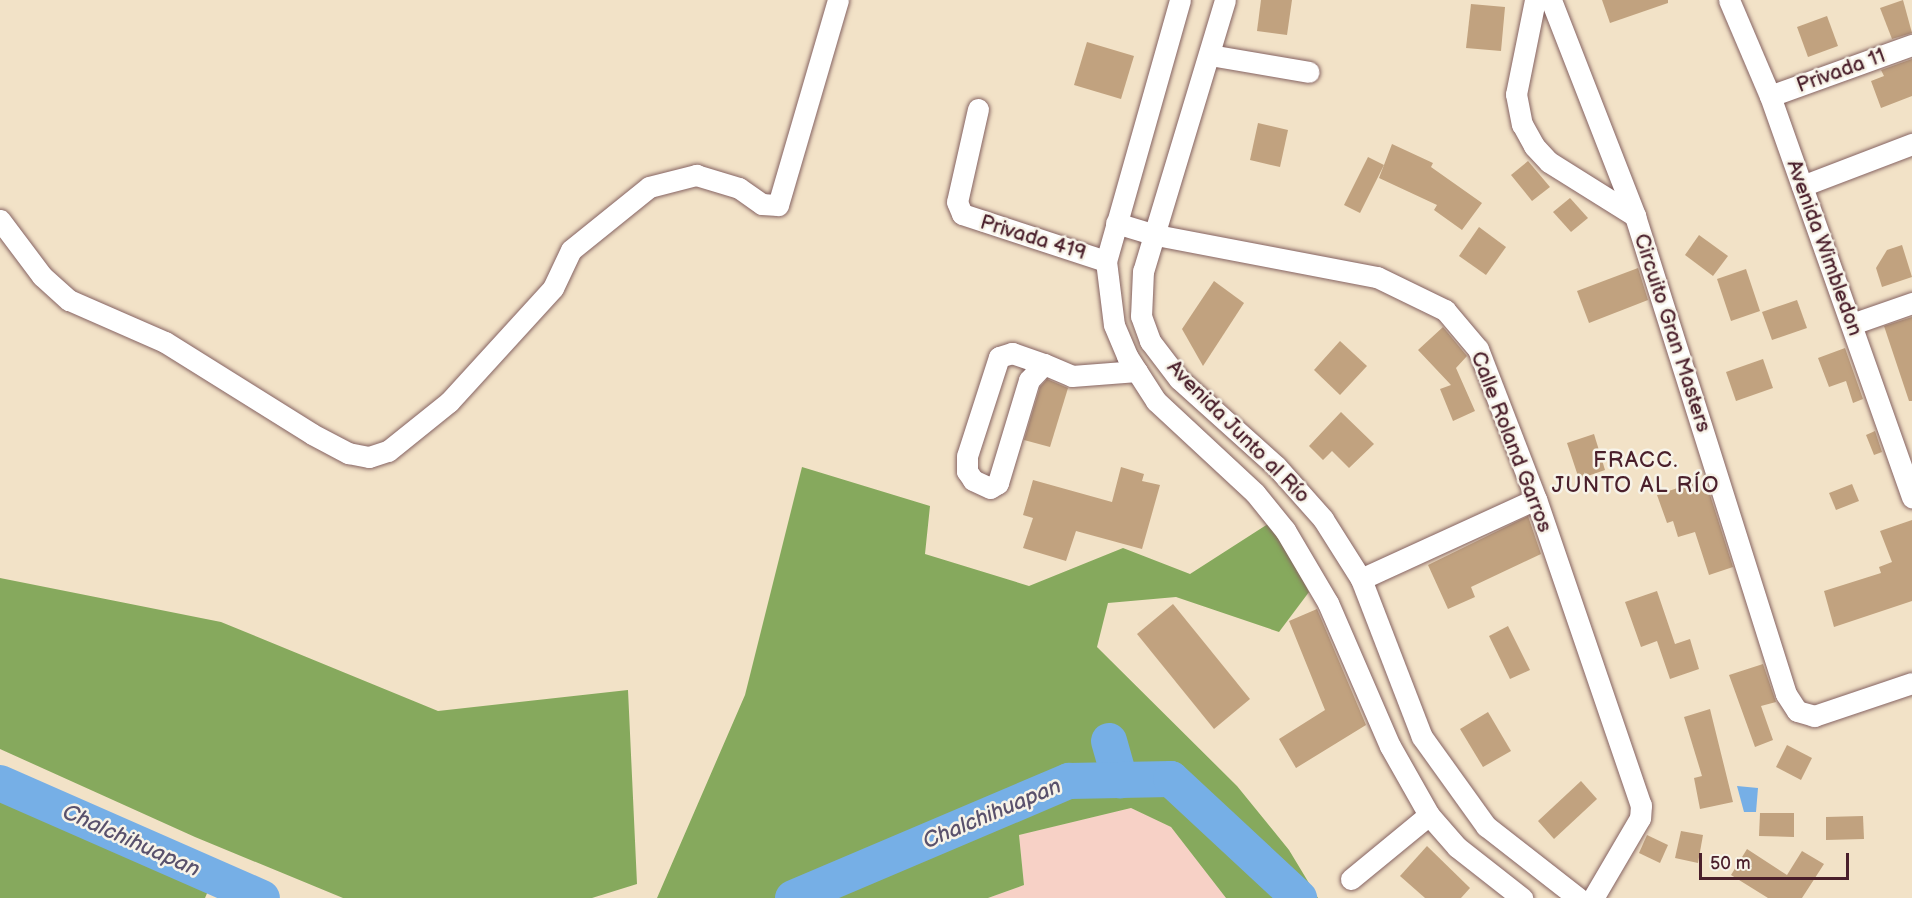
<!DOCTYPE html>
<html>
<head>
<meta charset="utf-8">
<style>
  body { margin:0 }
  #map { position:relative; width:1912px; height:898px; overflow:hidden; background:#f2e2c7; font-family:"Balsamiq Sans",sans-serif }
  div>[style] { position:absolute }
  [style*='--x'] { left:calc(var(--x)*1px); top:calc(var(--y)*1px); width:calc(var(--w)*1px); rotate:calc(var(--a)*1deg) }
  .built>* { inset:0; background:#f7d1c6 }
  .forest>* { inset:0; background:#86a95d }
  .water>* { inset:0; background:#76afe6 }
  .river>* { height:36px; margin:-18px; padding:0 18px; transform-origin:18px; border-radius:18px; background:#76afe6 }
  .building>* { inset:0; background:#c1a27f }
  .roads { filter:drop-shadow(0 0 2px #856362) drop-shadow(0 0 2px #856362) }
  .minor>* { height:21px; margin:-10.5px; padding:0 10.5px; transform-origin:10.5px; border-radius:10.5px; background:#fff }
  span { translate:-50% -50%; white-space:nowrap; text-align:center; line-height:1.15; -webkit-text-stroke:5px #f7f3e8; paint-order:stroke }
  .street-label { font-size:21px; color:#4a1f2b }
  .neighbourhood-label { font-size:22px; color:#4a1f2b; letter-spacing:1.5px }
  .water-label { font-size:22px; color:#59516c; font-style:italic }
  .scale { position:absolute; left:1699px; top:853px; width:150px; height:27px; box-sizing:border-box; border:3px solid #4a1f2b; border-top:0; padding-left:8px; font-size:18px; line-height:21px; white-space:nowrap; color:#4a1f2b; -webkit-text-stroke:4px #f7f3e8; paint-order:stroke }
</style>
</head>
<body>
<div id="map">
  <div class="built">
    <div style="clip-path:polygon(1131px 808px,1171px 827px,1226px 898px,988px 898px,1024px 885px,1019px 835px)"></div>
  </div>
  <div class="forest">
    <div style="clip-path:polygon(802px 467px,930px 506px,925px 554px,1029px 586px,1123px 548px,1190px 574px,1271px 522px,1309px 592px,1279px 632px,1176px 597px,1108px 603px,1097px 647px,1237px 786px,1289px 850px,1318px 898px,1226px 898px,1171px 827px,1131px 808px,1019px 835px,1024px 885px,988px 898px,657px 898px,745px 695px)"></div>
    <div style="clip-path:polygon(0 578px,221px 622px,438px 711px,628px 690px,637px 884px,592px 898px,343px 898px,195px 837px,0 749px)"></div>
    <div style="clip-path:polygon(0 781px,60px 804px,275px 898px,223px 898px,208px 891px,205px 898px,0 898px)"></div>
  </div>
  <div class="water">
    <div style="clip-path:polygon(1737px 786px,1758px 788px,1756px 812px,1744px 812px)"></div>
  </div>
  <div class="river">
    <div style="--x:1109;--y:741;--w:41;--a:74.2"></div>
    <div style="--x:0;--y:783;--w:286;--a:23.7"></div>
    <div style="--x:793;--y:898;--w:300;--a:-23"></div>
    <div style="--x:1069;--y:781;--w:102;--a:-1.1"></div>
    <div style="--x:1171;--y:779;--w:175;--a:42.9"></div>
  </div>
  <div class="building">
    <div style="clip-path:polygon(1261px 0,1292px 0,1287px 35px,1257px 31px)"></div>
    <div style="clip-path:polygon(1602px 0,1668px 0,1668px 3px,1610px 23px)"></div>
    <div style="clip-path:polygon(1903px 0,1912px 33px,1892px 39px,1880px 8px)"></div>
    <div style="clip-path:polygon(1471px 4px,1505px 7px,1501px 51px,1466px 48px)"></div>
    <div style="clip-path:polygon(1827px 16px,1838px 46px,1808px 57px,1797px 27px)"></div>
    <div style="clip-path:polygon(1087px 42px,1134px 56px,1121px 99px,1074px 85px)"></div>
    <div style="clip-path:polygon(1912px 59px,1912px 96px,1881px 108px,1871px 81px,1884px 76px,1881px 70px)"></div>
    <div style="clip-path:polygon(1258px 123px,1288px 130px,1280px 167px,1250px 160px)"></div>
    <div style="clip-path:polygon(1392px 144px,1433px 163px,1431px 167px,1482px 203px,1462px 230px,1434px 210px,1437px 205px,1379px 178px)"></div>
    <div style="clip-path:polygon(1368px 157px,1384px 165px,1360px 213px,1344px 205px)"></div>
    <div style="clip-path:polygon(1528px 161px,1550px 187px,1532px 201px,1511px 175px)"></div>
    <div style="clip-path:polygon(1570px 198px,1588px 218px,1571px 232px,1553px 212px)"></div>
    <div style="clip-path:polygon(1479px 227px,1506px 247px,1486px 275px,1459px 256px)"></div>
    <div style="clip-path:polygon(1699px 235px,1728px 256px,1713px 276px,1685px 255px)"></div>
    <div style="clip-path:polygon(1902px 245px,1912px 277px,1882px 287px,1876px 268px,1887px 250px)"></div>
    <div style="clip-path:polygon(1638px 268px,1648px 300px,1589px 323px,1577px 291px)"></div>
    <div style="clip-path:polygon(1746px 269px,1760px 311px,1731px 321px,1717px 279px)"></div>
    <div style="clip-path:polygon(1214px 281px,1244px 303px,1203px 366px,1182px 329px)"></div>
    <div style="clip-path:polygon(1797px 300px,1807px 328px,1772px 340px,1762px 312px)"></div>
    <div style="clip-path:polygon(1912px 317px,1912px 401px,1909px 401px,1884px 326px)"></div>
    <div style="clip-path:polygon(1443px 327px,1467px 356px,1456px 368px,1475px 411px,1453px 421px,1440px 389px,1451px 385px,1418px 350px)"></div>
    <div style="clip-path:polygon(1340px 341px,1367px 366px,1340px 395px,1314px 370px)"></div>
    <div style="clip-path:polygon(1845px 348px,1863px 399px,1853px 403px,1846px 381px,1829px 387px,1818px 358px)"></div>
    <div style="clip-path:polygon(1763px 359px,1773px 388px,1736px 401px,1726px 372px)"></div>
    <div style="clip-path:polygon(1047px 379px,1068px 388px,1050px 447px,1024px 440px,1040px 387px)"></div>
    <div style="clip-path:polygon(1341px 412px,1374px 444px,1349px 468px,1332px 451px,1323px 460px,1309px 446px)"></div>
    <div style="clip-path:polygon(1875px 431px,1882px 452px,1874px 455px,1866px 435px)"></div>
    <div style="clip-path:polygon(1594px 434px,1605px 470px,1579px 479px,1567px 443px)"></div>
    <div style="clip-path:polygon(1121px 467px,1144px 474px,1142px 481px,1160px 485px,1142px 549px,1076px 531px,1066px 561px,1023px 548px,1033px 518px,1023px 515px,1033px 480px,1112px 502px)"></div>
    <div style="clip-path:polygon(1695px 482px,1696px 485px,1706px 482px,1733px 567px,1709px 575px,1695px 532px,1678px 537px,1673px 521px,1667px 523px,1657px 495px)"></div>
    <div style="clip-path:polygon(1852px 484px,1859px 501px,1836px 510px,1829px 493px)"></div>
    <div style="clip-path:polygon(1528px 516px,1541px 554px,1471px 587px,1475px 597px,1448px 609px,1428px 565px)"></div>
    <div style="clip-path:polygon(1912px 520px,1912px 601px,1834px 627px,1824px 591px,1881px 573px,1879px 567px,1892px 562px,1880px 531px)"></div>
    <div style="clip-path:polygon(1657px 591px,1675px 644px,1690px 639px,1699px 669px,1670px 679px,1657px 641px,1641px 647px,1625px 602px)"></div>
    <div style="clip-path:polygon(1173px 604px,1250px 699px,1214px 729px,1137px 634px)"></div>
    <div style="clip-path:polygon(1317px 609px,1366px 725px,1296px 768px,1279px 739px,1325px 710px,1289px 621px)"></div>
    <div style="clip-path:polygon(1508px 626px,1530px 670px,1510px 679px,1489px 636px)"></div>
    <div style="clip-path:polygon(1763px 664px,1776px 702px,1761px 706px,1773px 740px,1755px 747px,1729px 675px)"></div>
    <div style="clip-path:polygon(1710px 709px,1733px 802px,1700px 809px,1694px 778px,1702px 776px,1684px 717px)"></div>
    <div style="clip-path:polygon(1488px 712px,1511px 751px,1483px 767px,1460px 729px)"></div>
    <div style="clip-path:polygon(1787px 745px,1812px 758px,1801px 780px,1776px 767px)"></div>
    <div style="clip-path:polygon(1581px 781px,1597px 799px,1554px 839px,1538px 821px)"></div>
    <div style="clip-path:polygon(1760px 813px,1794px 813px,1794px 837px,1759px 836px)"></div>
    <div style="clip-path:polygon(1863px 816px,1864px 839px,1826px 840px,1826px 817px)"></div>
    <div style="clip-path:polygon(1681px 831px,1703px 835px,1698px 863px,1675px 858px)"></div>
    <div style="clip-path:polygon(1647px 835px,1668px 845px,1660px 863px,1639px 853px)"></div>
    <div style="clip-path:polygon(1427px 846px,1470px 888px,1461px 898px,1425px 898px,1400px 876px)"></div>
    <div style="clip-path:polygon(1747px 849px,1787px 875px,1802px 851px,1824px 864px,1802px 898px,1768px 898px,1731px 875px)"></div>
  </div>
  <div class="roads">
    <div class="minor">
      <div style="--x:1180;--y:0;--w:271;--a:105.8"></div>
      <div style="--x:1106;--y:261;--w:64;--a:82.9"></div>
      <div style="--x:1114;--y:325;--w:34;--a:67"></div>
      <div style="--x:1127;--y:356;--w:54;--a:57.2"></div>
      <div style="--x:1156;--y:401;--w:135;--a:42.9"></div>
      <div style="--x:1255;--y:493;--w:48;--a:51"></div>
      <div style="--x:1285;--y:530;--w:85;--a:59.5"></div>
      <div style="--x:1328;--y:603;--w:156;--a:66.6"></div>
      <div style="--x:1390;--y:746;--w:79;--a:60.5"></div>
      <div style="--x:1429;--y:815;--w:43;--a:48.8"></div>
      <div style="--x:1457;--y:847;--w:83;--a:38.1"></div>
      <div style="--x:1225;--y:0;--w:283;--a:106.8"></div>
      <div style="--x:1143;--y:271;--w:45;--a:92.5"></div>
      <div style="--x:1141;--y:316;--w:27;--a:70"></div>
      <div style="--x:1150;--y:341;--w:48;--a:52.7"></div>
      <div style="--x:1179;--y:379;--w:130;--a:41.9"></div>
      <div style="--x:1276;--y:466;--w:71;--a:48.4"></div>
      <div style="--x:1323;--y:519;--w:71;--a:57.7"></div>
      <div style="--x:1361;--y:579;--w:169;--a:68.9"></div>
      <div style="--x:1422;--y:737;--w:110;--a:54.3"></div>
      <div style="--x:1486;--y:826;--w:117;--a:38"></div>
      <div style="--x:1535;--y:0;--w:96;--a:101.4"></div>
      <div style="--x:1516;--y:94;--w:31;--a:79"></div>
      <div style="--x:1522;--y:124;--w:25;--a:61"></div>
      <div style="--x:1534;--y:146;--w:22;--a:47"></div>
      <div style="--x:1549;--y:162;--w:102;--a:32.1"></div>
      <div style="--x:1551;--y:0;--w:232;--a:68.7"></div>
      <div style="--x:1635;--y:216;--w:501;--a:72.47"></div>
      <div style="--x:1786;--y:694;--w:20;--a:57"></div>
      <div style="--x:1797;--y:711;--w:18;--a:16"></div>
      <div style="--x:1814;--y:716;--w:103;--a:-18.6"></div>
      <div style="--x:1729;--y:0;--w:104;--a:66.9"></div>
      <div style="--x:1770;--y:96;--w:426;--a:70.5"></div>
      <div style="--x:1210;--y:55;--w:100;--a:9.7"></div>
      <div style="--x:1770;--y:96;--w:151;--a:-19.8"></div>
      <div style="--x:978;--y:109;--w:95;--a:102.7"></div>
      <div style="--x:957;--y:202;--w:13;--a:67"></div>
      <div style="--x:962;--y:214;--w:151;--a:18.1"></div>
      <div style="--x:1802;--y:186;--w:118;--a:-20.9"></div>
      <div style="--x:0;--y:220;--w:70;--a:53.1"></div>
      <div style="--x:42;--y:276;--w:36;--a:42"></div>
      <div style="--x:69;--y:300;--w:105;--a:23.6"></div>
      <div style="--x:165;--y:342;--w:173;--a:32"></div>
      <div style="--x:312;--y:434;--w:41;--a:27.8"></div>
      <div style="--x:348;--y:453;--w:21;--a:11"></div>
      <div style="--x:369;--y:457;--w:20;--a:-18"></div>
      <div style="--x:388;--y:451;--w:78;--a:-38.8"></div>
      <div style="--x:449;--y:402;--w:154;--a:-47.6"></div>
      <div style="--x:553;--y:288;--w:42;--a:-64.7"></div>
      <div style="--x:571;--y:250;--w:100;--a:-38.9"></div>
      <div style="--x:649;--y:187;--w:49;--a:-14.3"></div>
      <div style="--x:696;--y:175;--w:45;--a:16.8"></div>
      <div style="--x:739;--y:188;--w:28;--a:35"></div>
      <div style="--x:762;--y:204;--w:16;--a:4"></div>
      <div style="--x:778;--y:205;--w:214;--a:-73.7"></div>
      <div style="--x:1116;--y:223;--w:37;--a:17"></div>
      <div style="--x:1151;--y:234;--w:230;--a:10.8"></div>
      <div style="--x:1377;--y:277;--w:76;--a:25.9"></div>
      <div style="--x:1445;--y:310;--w:51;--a:49.8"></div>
      <div style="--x:1478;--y:349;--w:161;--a:68.9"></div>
      <div style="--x:1536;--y:499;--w:324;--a:71.1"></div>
      <div style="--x:1641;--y:805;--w:13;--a:94"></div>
      <div style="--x:1640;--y:818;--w:93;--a:120.4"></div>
      <div style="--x:1852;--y:324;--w:64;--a:-19.3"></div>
      <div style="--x:1044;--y:364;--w:22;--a:133"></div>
      <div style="--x:1029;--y:380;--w:108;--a:106.8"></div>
      <div style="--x:998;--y:483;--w:9;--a:148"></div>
      <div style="--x:990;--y:488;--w:19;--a:-155"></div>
      <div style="--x:973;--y:480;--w:11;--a:-124"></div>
      <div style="--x:967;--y:471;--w:15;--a:-90"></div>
      <div style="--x:967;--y:456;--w:104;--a:-72.1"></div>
      <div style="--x:999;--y:357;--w:14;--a:-17"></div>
      <div style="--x:1012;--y:353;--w:34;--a:19"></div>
      <div style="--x:1044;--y:364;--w:30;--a:23"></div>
      <div style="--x:1072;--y:376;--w:65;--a:-4.4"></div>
      <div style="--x:1361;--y:579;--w:192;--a:-24.6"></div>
      <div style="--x:1351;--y:879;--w:101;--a:-39.4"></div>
    </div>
  </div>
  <div class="street-label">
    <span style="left:1841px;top:71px;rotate:-20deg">Privada 11</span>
    <span style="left:1033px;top:238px;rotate:17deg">Privada 419</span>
    <span style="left:1824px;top:248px;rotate:70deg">Avenida Wimbledon</span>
    <span style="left:1672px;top:333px;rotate:72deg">Circuito Gran Masters</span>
    <span style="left:1238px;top:432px;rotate:45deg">Avenida Junto al Río</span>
    <span style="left:1511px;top:442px;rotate:69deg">Calle Roland Garros</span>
  </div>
  <div class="neighbourhood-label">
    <span style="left:1636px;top:473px">FRACC.<br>JUNTO AL RÍO</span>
  </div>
  <div class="water-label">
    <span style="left:992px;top:814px;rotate:-23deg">Chalchihuapan</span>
    <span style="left:131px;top:841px;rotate:24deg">Chalchihuapan</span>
  </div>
  <div class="scale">50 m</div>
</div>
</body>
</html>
